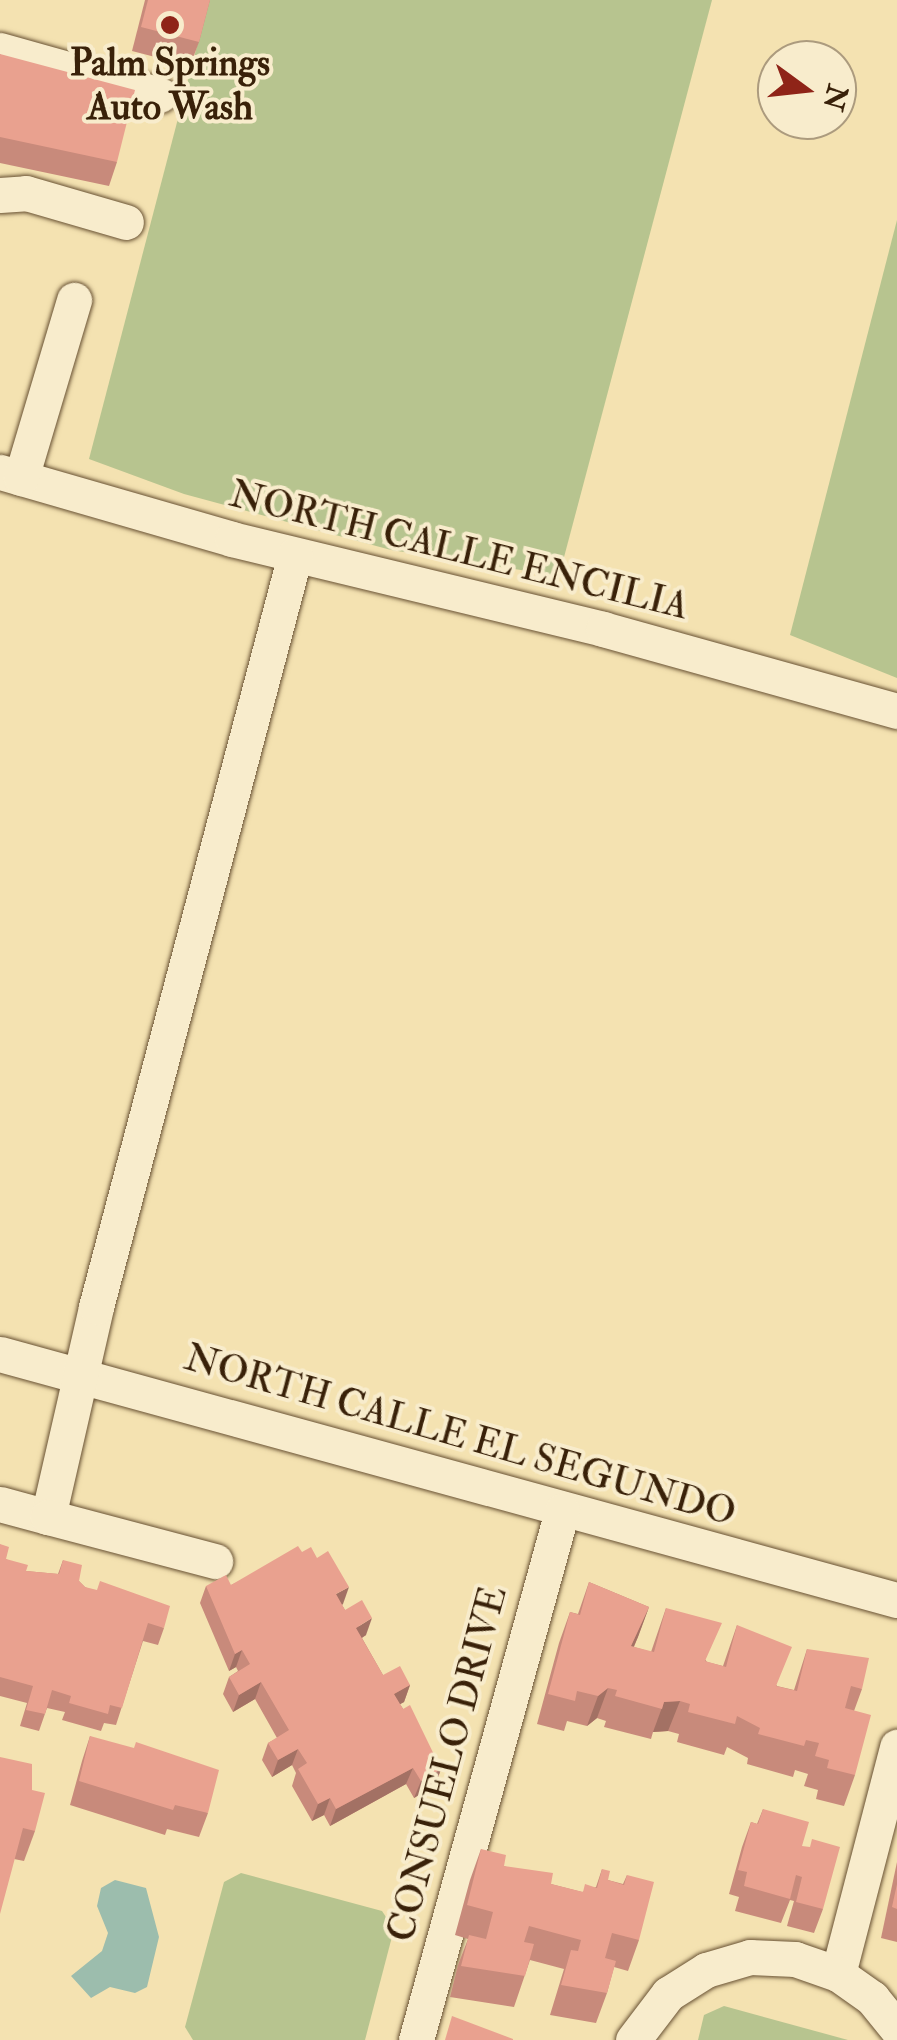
<!DOCTYPE html>
<html>
<head>
<meta charset="utf-8">
<style>
  body { margin:0 }
  #map { position:relative; width:897px; height:2040px; overflow:hidden; background:#f4e2b1; font-family:"IM FELL Double Pica",serif }
  div>[style] { position:absolute }
  [style*='--x'] { left:calc(var(--x)*1px); top:calc(var(--y)*1px); width:calc(var(--w)*1px); rotate:calc(var(--a)*1deg) }
  .green>* { inset:0; background:#b7c48f }
  .water>* { inset:0; background:#9cbdad }
  .roads { filter:drop-shadow(0 0 2px #685133) drop-shadow(0 0 2px #685133) }
  .minor>* { height:35px; margin:-17.5px; padding:0 17.5px; transform-origin:17.5px; border-radius:17.5px; background:#f8eccc }
  .wall>* { inset:0; background:#c88a7b }
  .shaded-wall>* { inset:0; background:#a37164 }
  .building>* { inset:0; background:#e9a18f }
  .dots>* { width:28px; height:28px; translate:-50% -50%; box-sizing:border-box; border:5px solid #f8eccc; border-radius:50% }
  span { translate:-50% -50%; white-space:nowrap; text-align:center; line-height:1.15; -webkit-text-stroke:8px #f8eccc; paint-order:stroke }
  .poi-label { font-size:38px; color:#392109; font-weight:700 }
  .street-label { font-size:38px; color:#392109 }
  .north { position:absolute; left:757px; top:40px; width:100px; height:100px; box-sizing:border-box; background:#f8eccc; border:2px solid #ac9b7e; border-radius:50%; rotate:105deg; font-size:28px; font-weight:700; line-height:40px; text-align:center; color:#392109 }
  .north::after { content:''; display:block; margin:auto; width:35px; height:45px; background:#8f2418; clip-path:polygon(50% 0,100% 100%,50% 72%,0 100%) }
</style>
</head>
<body>
<div id="map">
  <div class="green">
    <div style="clip-path:polygon(209px 0,712px 0,559px 576px,391px 550px,184px 494px,89px 459px)"></div>
    <div style="clip-path:polygon(897px 220px,897px 678px,790px 635px)"></div>
    <div style="clip-path:polygon(241px 1873px,382px 1911px,394px 1929px,365px 2040px,193px 2040px,185px 2027px,224px 1882px)"></div>
    <div style="clip-path:polygon(724px 2006px,848px 2040px,698px 2040px,704px 2015px)"></div>
  </div>
  <div class="water">
    <div style="clip-path:polygon(115px 1880px,146px 1888px,159px 1937px,147px 1987px,135px 1993px,110px 1987px,91px 1998px,71px 1976px,102px 1951px,108px 1933px,97px 1906px,101px 1888px)"></div>
  </div>
  <div class="roads">
    <div class="minor">
      <div style="--x:0;--y:50;--w:166;--a:15.7"></div>
      <div style="--x:0;--y:195;--w:26;--a:-4"></div>
      <div style="--x:26;--y:193;--w:104;--a:16.2"></div>
      <div style="--x:0;--y:472;--w:241;--a:16.1"></div>
      <div style="--x:232;--y:539;--w:382;--a:13.6"></div>
      <div style="--x:603;--y:629;--w:305;--a:15.6"></div>
      <div style="--x:21;--y:478;--w:186;--a:-73.4"></div>
      <div style="--x:0;--y:1354;--w:930;--a:15.34"></div>
      <div style="--x:0;--y:1504;--w:50;--a:15.2"></div>
      <div style="--x:48;--y:1517;--w:215;--a:-77.1"></div>
      <div style="--x:96;--y:1307;--w:778;--a:-75.18"></div>
      <div style="--x:48;--y:1517;--w:173;--a:14.8"></div>
      <div style="--x:838;--y:1974;--w:235;--a:-75.4"></div>
      <div style="--x:416;--y:2040;--w:549;--a:-74.57"></div>
      <div style="--x:633;--y:2040;--w:58;--a:-52.7"></div>
      <div style="--x:668;--y:1994;--w:45;--a:-32.3"></div>
      <div style="--x:706;--y:1970;--w:46;--a:-16.5"></div>
      <div style="--x:750;--y:1957;--w:45;--a:2.5"></div>
      <div style="--x:795;--y:1959;--w:46;--a:19.2"></div>
      <div style="--x:838;--y:1974;--w:42;--a:35.2"></div>
      <div style="--x:872;--y:1998;--w:40;--a:51"></div>
    </div>
  </div>
  <div class="wall">
    <div style="clip-path:polygon(145px 0,210px 0,199px 42px,190px 66px,132px 51px)"></div>
    <div style="clip-path:polygon(0 54px,117px 162px,109px 186px,0 163px)"></div>
    <div style="clip-path:polygon(0 1544px,6px 1559px,26px 1571px,58px 1574px,63px 1560px,79px 1581px,85px 1587px,164px 1628px,158px 1645px,143px 1641px,116px 1725px,104px 1723px,101px 1731px,62px 1720px,65px 1712px,47px 1708px,39px 1731px,20px 1726px,27px 1703px,0 1696px)"></div>
    <div style="clip-path:polygon(302px 1552px,343px 1604px,342px 1605px,345px 1610px,366px 1635px,362px 1638px,383px 1675px,410px 1685px,404px 1702px,400px 1704px,441px 1769px,435px 1786px,414px 1798px,406px 1784px,330px 1826px,324px 1815px,312px 1821px,292px 1786px,296px 1773px,292px 1765px,272px 1777px,262px 1760px,268px 1743px,277px 1738px,255px 1699px,233px 1712px,223px 1694px,229px 1677px,238px 1671px,236px 1667px,229px 1671px,200px 1603px,206px 1586px,231px 1585px)"></div>
    <div style="clip-path:polygon(589px 1582px,649px 1607px,634px 1647px,651px 1652px,666px 1608px,707px 1662px,723px 1666px,737px 1625px,777px 1686px,794px 1690px,807px 1649px,862px 1689px,854px 1711px,855px 1775px,844px 1806px,816px 1799px,818px 1790px,804px 1786px,808px 1774px,795px 1770px,793px 1777px,747px 1764px,748px 1758px,727px 1747px,724px 1755px,677px 1742px,679px 1734px,668px 1731px,653px 1732px,651px 1739px,604px 1727px,606px 1721px,597px 1718px,587px 1726px,567px 1721px,564px 1731px,537px 1724px,559px 1643px,570px 1612px,578px 1614px)"></div>
    <div style="clip-path:polygon(90px 1736px,208px 1813px,199px 1837px,167px 1829px,165px 1835px,70px 1805px,82px 1761px)"></div>
    <div style="clip-path:polygon(32px 1790px,35px 1831px,24px 1861px,14px 1859px)"></div>
    <div style="clip-path:polygon(763px 1809px,802px 1846px,823px 1909px,814px 1933px,787px 1926px,794px 1901px,790px 1900px,781px 1923px,735px 1911px,739px 1897px,729px 1894px,742px 1847px,751px 1822px,757px 1824px)"></div>
    <div style="clip-path:polygon(481px 1849px,504px 1866px,551px 1884px,582px 1892px,596px 1887px,602px 1869px,608px 1880px,623px 1884px,627px 1875px,639px 1940px,628px 1971px,614px 1967px,607px 1993px,596px 2023px,550px 2015px,564px 1969px,530px 1960px,514px 2007px,450px 1997px,458px 1965px,468px 1939px,455px 1935px,470px 1880px)"></div>
    <div style="clip-path:polygon(897px 1862px,897px 1942px,881px 1938px)"></div>
  </div>
  <div class="shaded-wall">
    <div style="clip-path:polygon(349px 1587px,343px 1604px,329px 1611px,336px 1594px)"></div>
    <div style="clip-path:polygon(649px 1607px,638px 1637px,620px 1677px,631px 1646px)"></div>
    <div style="clip-path:polygon(372px 1618px,366px 1635px,350px 1645px,356px 1628px)"></div>
    <div style="clip-path:polygon(242px 1650px,236px 1667px,229px 1671px,235px 1654px)"></div>
    <div style="clip-path:polygon(261px 1682px,255px 1699px,233px 1712px,239px 1695px)"></div>
    <div style="clip-path:polygon(410px 1685px,404px 1702px,388px 1711px,394px 1694px)"></div>
    <div style="clip-path:polygon(608px 1688px,597px 1718px,587px 1726px,598px 1696px)"></div>
    <div style="clip-path:polygon(680px 1701px,668px 1731px,653px 1732px,664px 1702px)"></div>
    <div style="clip-path:polygon(298px 1749px,292px 1765px,272px 1777px,278px 1760px)"></div>
    <div style="clip-path:polygon(413px 1768px,406px 1784px,330px 1826px,336px 1809px)"></div>
    <div style="clip-path:polygon(441px 1769px,435px 1786px,414px 1798px,421px 1781px)"></div>
    <div style="clip-path:polygon(330px 1798px,324px 1815px,312px 1821px,318px 1804px)"></div>
  </div>
  <div class="building">
    <div style="clip-path:polygon(148px 0,210px 0,199px 42px,141px 27px)"></div>
    <div style="clip-path:polygon(0 54px,135px 90px,117px 162px,0 137px)"></div>
    <div style="clip-path:polygon(0 1544px,9px 1547px,6px 1559px,28px 1565px,26px 1571px,59px 1574px,63px 1560px,82px 1565px,79px 1581px,85px 1587px,97px 1590px,100px 1581px,170px 1606px,164px 1628px,148px 1623px,122px 1708px,110px 1705px,108px 1714px,69px 1703px,71px 1696px,52px 1690px,45px 1714px,26px 1710px,33px 1686px,0 1677px)"></div>
    <div style="clip-path:polygon(298px 1546px,302px 1552px,311px 1547px,317px 1558px,328px 1551px,349px 1587px,336px 1594px,345px 1610px,362px 1600px,372px 1618px,356px 1628px,383px 1675px,400px 1666px,410px 1685px,394px 1694px,403px 1709px,410px 1705px,441px 1769px,421px 1781px,413px 1768px,336px 1809px,330px 1798px,318px 1804px,298px 1769px,307px 1763px,298px 1749px,278px 1760px,268px 1743px,289px 1730px,261px 1682px,239px 1695px,229px 1677px,250px 1664px,242px 1650px,235px 1654px,206px 1586px,226px 1575px,231px 1585px)"></div>
    <div style="clip-path:polygon(589px 1582px,649px 1607px,631px 1646px,654px 1652px,666px 1608px,722px 1623px,705px 1661px,726px 1667px,737px 1625px,792px 1647px,776px 1686px,797px 1691px,807px 1649px,869px 1658px,862px 1689px,851px 1686px,845px 1708px,871px 1715px,855px 1775px,827px 1768px,829px 1760px,815px 1756px,819px 1743px,806px 1740px,804px 1746px,758px 1734px,760px 1728px,737px 1716px,735px 1724px,688px 1712px,690px 1704px,680px 1701px,664px 1702px,662px 1709px,615px 1696px,617px 1690px,608px 1688px,598px 1696px,577px 1691px,575px 1701px,548px 1694px,570px 1612px,580px 1615px)"></div>
    <div style="clip-path:polygon(90px 1736px,134px 1748px,136px 1742px,219px 1770px,208px 1813px,175px 1805px,173px 1810px,79px 1781px)"></div>
    <div style="clip-path:polygon(0 1757px,32px 1764px,32px 1790px,45px 1793px,35px 1831px,23px 1828px,0 1914px)"></div>
    <div style="clip-path:polygon(763px 1809px,809px 1822px,802px 1846px,810px 1847px,812px 1839px,840px 1847px,823px 1909px,796px 1902px,802px 1877px,796px 1875px,790px 1899px,744px 1886px,747px 1872px,738px 1870px,751px 1822px,758px 1824px)"></div>
    <div style="clip-path:polygon(481px 1849px,506px 1855px,504px 1866px,553px 1873px,551px 1884px,583px 1892px,585px 1884px,597px 1888px,602px 1869px,610px 1871px,608px 1880px,624px 1885px,627px 1875px,654px 1882px,639px 1940px,612px 1933px,605px 1958px,616px 1961px,607px 1993px,561px 1985px,571px 1950px,578px 1951px,581px 1940px,529px 1926px,524px 1942px,534px 1944px,525px 1976px,461px 1966px,469px 1935px,486px 1939px,493px 1912px,467px 1905px)"></div>
    <div style="clip-path:polygon(897px 1884px,897px 1909px,892px 1907px)"></div>
    <div style="clip-path:polygon(452px 2016px,513px 2039px,513px 2040px,445px 2040px)"></div>
  </div>
  <div class="dots">
    <div style="left:170px;top:25px;background:#8f2418"></div>
  </div>
  <div class="poi-label">
    <span style="left:170px;top:86px">Palm Springs<br>Auto Wash</span>
  </div>
  <div class="street-label">
    <span style="left:459px;top:551px;rotate:14deg">NORTH CALLE ENCILIA</span>
    <span style="left:460px;top:1436px;rotate:16deg">NORTH CALLE EL SEGUNDO</span>
    <span style="left:448px;top:1764px;rotate:-75deg">CONSUELO DRIVE</span>
  </div>
  <div class="north">N</div>
</div>
</body>
</html>
